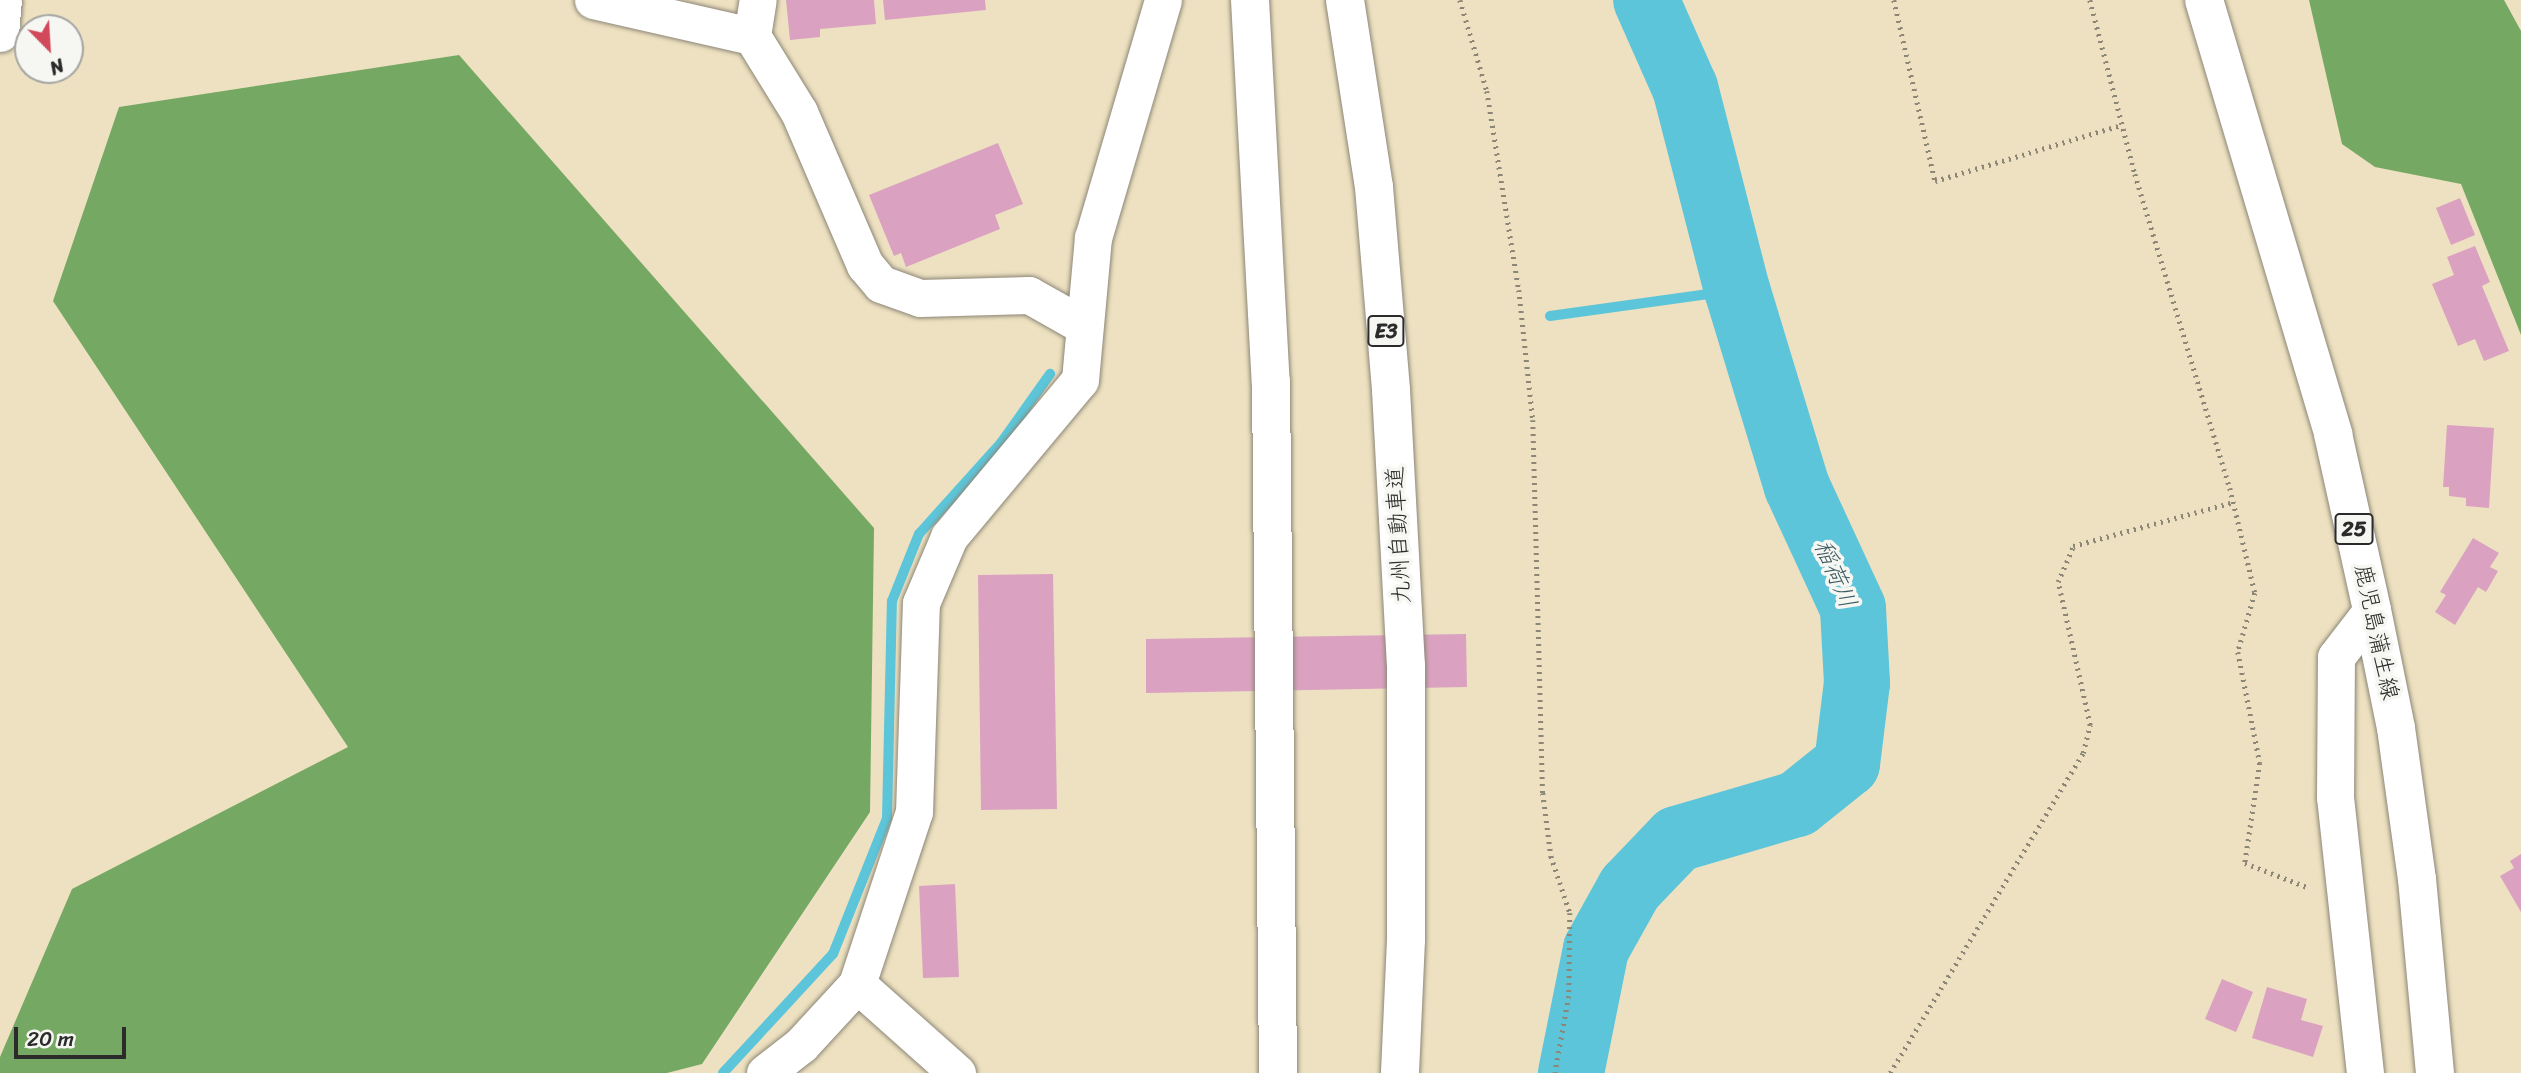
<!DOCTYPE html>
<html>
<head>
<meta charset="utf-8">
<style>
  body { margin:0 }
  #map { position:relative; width:2521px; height:1073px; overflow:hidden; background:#ede1c1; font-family:Sriracha,"Klee One",sans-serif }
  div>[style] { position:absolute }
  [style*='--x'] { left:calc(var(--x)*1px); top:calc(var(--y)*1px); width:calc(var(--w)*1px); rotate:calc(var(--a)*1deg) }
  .forest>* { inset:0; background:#75a863 }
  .stream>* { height:10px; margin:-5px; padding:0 5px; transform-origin:5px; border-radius:5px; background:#5dc5d9 }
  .river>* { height:66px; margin:-33px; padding:0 33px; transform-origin:33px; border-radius:33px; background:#5dc5d9 }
  .building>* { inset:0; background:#daa2c0 }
  .path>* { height:4.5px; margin-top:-2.25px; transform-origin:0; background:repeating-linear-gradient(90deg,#8c8676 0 2px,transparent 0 7px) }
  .roads { filter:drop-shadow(0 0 2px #8c8676) drop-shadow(0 0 2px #8c8676) }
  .minor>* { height:37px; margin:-18.5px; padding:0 18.5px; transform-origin:18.5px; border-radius:18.5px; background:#fff }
  .primary>* { height:38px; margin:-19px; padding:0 19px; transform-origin:19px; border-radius:19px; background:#fff }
  .motorway>* { height:38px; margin:-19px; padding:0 19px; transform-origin:19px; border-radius:19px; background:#fff }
  span { translate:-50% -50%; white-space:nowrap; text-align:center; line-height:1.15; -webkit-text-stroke:7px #f6f6f2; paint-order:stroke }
  .shield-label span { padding:2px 5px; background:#f6f6f2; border:2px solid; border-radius:5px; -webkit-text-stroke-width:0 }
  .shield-label { font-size:21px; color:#2b2b2b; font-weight:700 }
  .street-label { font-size:23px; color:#2b2b2b }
  .water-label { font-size:24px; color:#3a595f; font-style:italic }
  .north { position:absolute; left:14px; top:14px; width:70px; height:70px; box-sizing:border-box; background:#f6f6f2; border:2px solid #a5a5a2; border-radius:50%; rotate:156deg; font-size:19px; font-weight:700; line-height:28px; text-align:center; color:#2b2b2b }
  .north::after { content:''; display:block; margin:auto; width:24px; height:32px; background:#d1495b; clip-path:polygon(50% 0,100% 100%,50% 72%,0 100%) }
  .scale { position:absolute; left:14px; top:1027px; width:112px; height:32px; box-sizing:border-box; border:4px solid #2b2b2b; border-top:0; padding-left:9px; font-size:21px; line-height:24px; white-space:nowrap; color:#2b2b2b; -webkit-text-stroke:5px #f6f6f2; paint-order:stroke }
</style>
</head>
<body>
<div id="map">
  <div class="forest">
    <div style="clip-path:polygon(2309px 0,2504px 0,2521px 31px,2521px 335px,2461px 184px,2375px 167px,2342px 144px)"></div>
    <div style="clip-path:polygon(459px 55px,874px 528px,870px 812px,702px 1064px,667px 1073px,0 1073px,0 1057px,72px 889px,348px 747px,53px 301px,119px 107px)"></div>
  </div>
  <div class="stream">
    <div style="--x:1550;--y:316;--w:189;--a:-7.9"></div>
    <div style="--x:723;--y:1073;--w:162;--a:-47.3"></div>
    <div style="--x:833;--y:954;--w:146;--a:-68.3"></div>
    <div style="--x:887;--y:818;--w:217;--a:-88.7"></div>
    <div style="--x:892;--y:601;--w:72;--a:-68.1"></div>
    <div style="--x:919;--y:534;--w:122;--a:-48"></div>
    <div style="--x:1001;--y:443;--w:85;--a:-54.6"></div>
  </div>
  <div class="river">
    <div style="--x:1571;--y:1073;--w:126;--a:-78.6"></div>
    <div style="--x:1596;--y:949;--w:70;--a:-60.9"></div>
    <div style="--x:1630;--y:888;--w:68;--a:-46.2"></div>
    <div style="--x:1677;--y:839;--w:125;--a:-16.3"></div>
    <div style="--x:1797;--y:804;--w:64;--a:-38.7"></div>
    <div style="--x:1847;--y:764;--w:82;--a:-83"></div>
    <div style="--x:1857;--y:683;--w:75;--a:-93.1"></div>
    <div style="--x:1853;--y:608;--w:133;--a:-114.8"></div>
    <div style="--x:1797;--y:487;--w:206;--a:-106.9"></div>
    <div style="--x:1737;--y:290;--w:209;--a:-104.4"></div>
    <div style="--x:1685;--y:88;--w:96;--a:-113.9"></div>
  </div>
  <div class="building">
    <div style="clip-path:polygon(786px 0,874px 0,876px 24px,820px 29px,820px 37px,790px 40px)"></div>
    <div style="clip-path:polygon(883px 0,985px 0,986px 10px,885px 20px)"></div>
    <div style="clip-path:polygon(998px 143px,1023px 204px,995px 215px,1000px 229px,906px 267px,901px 253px,894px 256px,869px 195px)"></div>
    <div style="clip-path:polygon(2460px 198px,2475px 235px,2451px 245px,2436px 208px)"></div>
    <div style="clip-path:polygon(2475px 246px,2490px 282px,2482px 286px,2509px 351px,2484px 361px,2475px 339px,2458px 346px,2432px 284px,2454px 275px,2447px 257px)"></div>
    <div style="clip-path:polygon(2447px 425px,2494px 428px,2489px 508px,2466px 506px,2466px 498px,2449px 496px,2449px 487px,2443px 487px)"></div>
    <div style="clip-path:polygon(2473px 538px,2499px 553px,2490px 567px,2498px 571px,2486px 592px,2478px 587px,2455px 625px,2435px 612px,2446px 595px,2440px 592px)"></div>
    <div style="clip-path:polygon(1053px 574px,1057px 809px,981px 810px,978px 575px)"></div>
    <div style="clip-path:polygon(1466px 634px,1467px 687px,1146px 693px,1146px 639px)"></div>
    <div style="clip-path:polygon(2521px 854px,2521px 912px,2500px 876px,2514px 868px,2510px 861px)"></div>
    <div style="clip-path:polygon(955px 884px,959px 977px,923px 978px,919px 886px)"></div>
    <div style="clip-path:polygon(2222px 979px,2253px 992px,2236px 1032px,2205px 1019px)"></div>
    <div style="clip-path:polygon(2267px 987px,2307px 999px,2301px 1020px,2323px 1026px,2313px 1057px,2252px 1038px)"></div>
  </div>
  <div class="path">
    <div style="--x:1460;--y:0;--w:95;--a:73.5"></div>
    <div style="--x:1487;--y:91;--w:202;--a:80.9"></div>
    <div style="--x:1519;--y:290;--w:131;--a:83.9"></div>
    <div style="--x:1533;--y:420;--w:373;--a:88.5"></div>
    <div style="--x:1543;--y:793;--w:64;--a:82.8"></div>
    <div style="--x:1551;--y:856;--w:60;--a:71.6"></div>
    <div style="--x:1570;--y:913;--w:83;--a:90.7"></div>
    <div style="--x:1569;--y:996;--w:78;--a:100.3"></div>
    <div style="--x:1894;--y:0;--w:186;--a:77.2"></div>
    <div style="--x:1935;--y:181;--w:195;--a:-16.7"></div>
    <div style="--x:2090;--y:0;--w:180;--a:75.5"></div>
    <div style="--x:2135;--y:174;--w:328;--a:73.2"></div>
    <div style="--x:2230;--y:488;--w:108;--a:76.6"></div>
    <div style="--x:2255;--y:593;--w:61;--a:106.1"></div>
    <div style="--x:2238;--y:652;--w:113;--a:78.8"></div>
    <div style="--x:2260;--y:763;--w:101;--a:98.5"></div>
    <div style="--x:2245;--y:863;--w:66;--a:21.2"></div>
    <div style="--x:1890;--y:1073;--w:374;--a:-58.9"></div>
    <div style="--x:2083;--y:753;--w:29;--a:-76"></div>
    <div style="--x:2090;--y:725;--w:147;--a:-102.6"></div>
    <div style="--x:2058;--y:582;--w:39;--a:-67"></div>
    <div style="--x:2073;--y:546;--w:167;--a:-15.3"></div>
  </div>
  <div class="roads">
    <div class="minor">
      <div style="--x:593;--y:0;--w:163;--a:12.8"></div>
      <div style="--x:752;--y:36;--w:89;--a:58.3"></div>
      <div style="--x:799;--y:112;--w:167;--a:66.7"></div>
      <div style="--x:865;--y:265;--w:25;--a:50"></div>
      <div style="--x:881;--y:284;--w:41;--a:19.7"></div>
      <div style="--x:920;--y:298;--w:109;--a:-1.6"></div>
      <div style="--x:1029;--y:295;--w:63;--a:29.4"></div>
      <div style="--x:0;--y:33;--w:33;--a:-85"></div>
      <div style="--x:752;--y:36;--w:36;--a:-81"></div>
      <div style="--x:857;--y:984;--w:134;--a:41.7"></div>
      <div style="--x:765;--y:1073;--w:46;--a:-37.9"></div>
      <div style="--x:801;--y:1045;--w:83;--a:-47.4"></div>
      <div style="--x:857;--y:984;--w:181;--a:-71.7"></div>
      <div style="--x:914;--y:812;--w:209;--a:-88.1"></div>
      <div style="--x:921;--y:603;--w:72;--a:-67"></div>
      <div style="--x:949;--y:537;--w:204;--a:-50.2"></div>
      <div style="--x:1080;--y:380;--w:143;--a:-84.8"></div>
      <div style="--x:1093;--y:238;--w:248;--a:-73.6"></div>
      <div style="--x:2365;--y:1073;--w:278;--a:-96.2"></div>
      <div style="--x:2335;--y:797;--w:140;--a:-89.6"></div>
      <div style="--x:2336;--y:657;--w:59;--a:-52.5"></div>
    </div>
    <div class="primary">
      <div style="--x:2204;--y:0;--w:453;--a:73.4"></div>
      <div style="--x:2333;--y:434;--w:180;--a:77.5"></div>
      <div style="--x:2372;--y:610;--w:120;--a:78.5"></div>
      <div style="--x:2396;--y:728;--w:152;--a:82.1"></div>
      <div style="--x:2417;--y:879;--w:195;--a:84.7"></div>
    </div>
    <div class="motorway">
      <div style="--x:1250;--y:0;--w:383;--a:86.9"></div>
      <div style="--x:1271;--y:382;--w:691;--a:89.42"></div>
      <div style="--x:1345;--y:0;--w:189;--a:81.2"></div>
      <div style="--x:1374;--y:187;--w:204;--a:85.2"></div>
      <div style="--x:1391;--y:390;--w:275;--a:86.9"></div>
      <div style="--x:1406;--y:665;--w:275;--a:90"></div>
      <div style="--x:1406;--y:940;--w:133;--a:92.6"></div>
    </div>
  </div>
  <div class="shield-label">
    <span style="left:1386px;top:331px">E3</span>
    <span style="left:2354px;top:529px">25</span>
  </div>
  <div class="street-label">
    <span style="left:1399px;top:535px;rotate:-93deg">九州自動車道</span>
    <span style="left:2376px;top:632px;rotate:78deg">鹿児島蒲生線</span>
  </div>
  <div class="water-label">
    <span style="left:1835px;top:574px;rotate:67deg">稲荷川</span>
  </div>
  <div class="north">N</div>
  <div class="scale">20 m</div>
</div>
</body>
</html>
